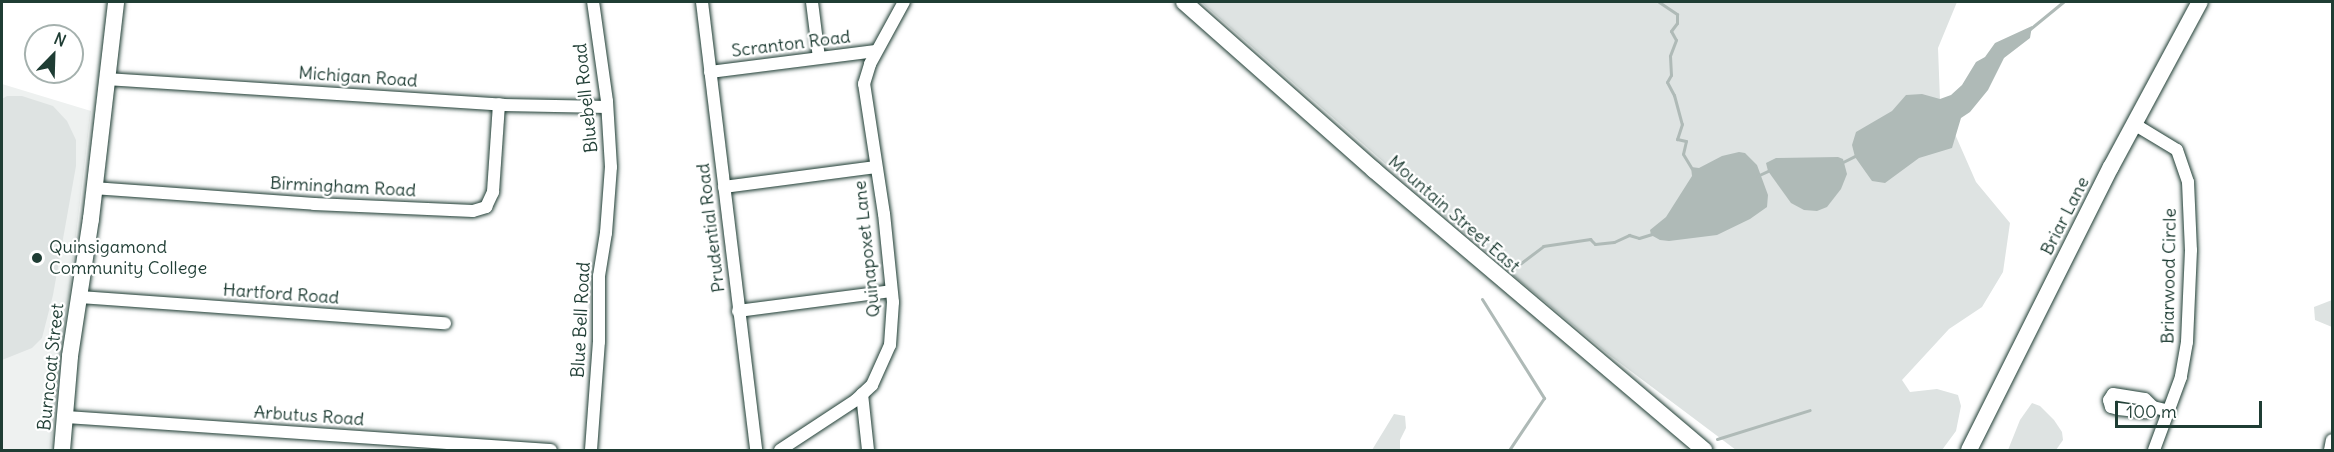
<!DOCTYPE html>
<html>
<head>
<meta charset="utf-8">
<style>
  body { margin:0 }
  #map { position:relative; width:2334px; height:452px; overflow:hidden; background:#fff; font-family:Delius,sans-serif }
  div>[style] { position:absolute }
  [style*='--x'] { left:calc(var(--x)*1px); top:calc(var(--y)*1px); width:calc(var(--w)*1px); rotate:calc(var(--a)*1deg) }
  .built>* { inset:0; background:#eef1f0 }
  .green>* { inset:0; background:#dee3e2 }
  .water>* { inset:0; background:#afbab7 }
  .stream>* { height:3px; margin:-1.5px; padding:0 1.5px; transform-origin:1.5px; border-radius:1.5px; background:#afbab7 }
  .roads { filter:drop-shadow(0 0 2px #1f3d34) drop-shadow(0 0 2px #1f3d34) }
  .minor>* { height:12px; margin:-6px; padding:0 6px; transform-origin:6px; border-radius:6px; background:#fff }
  .secondary>* { height:16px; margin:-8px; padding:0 8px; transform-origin:8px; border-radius:8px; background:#fff }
  .dots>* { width:16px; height:16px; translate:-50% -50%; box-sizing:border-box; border:3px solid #fff; border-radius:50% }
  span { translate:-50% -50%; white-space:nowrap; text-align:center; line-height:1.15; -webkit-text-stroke:4.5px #fff; paint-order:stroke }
  .street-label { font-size:18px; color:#1f3d34 }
  .poi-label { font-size:18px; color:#1f3d34 }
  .left { translate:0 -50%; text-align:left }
  .frame { position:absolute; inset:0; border:3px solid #1f3d34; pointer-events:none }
  .north { position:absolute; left:24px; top:24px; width:60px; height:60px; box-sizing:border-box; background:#fff; border:2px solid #a5b1ae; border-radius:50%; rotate:23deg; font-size:16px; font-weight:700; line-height:24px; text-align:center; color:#1f3d34 }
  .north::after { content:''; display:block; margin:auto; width:21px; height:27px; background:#1f3d34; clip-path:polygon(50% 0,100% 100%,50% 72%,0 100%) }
  .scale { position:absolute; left:2115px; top:401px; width:147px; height:27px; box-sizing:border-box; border:3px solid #1f3d34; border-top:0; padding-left:8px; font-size:18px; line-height:21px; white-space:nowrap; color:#1f3d34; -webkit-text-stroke:4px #fff; paint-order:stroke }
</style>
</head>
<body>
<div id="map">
  <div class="built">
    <div style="clip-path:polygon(2px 84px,91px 111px,50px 450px,2px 450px)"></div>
  </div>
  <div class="green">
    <div style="clip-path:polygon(1201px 2px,1957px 2px,1938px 48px,1940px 100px,1976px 182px,2010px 223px,2003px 272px,1982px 307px,1949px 329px,1902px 380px,1910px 392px,1937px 389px,1958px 395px,1961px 406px,1956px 431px,1942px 450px,1736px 450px,1608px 354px,1508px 271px)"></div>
    <div style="clip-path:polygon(7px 96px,22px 96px,53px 106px,67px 121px,76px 140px,76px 166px,53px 295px,42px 338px,32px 348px,2px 360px,2px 99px)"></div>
    <div style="clip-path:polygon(2332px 300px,2332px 327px,2315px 320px,2314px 307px)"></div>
    <div style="clip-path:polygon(2032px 403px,2040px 406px,2054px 420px,2062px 432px,2063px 440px,2056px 450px,2008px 450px,2020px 420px)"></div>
    <div style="clip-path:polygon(1394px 414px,1405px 416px,1406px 428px,1400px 440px,1400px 450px,1372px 450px)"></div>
  </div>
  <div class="water">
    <div style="clip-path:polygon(2032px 26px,2030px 38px,2004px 58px,1988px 90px,1970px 112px,1961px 118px,1952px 148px,1919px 158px,1885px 183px,1872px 181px,1855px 157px,1852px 145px,1856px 132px,1892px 111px,1906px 95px,1922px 94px,1940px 99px,1951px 95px,1962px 85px,1976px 62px,1985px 57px,1995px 43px)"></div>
    <div style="clip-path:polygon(1739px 152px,1745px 153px,1757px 165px,1768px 195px,1767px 207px,1750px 219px,1717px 235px,1669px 241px,1660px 240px,1651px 235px,1650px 230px,1666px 217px,1692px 176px,1691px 167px,1699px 168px,1722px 156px)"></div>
    <div style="clip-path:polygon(1838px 157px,1843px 159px,1847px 174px,1841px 189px,1827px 207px,1817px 211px,1804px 210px,1791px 203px,1768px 171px,1766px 163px,1776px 158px)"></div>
  </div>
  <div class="stream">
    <div style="--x:1659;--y:2;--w:22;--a:34"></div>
    <div style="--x:1677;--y:14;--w:9;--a:90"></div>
    <div style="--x:1677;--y:23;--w:10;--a:127"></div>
    <div style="--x:1671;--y:31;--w:10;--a:61"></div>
    <div style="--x:1676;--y:40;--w:17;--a:111"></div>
    <div style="--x:1670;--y:56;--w:19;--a:87"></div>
    <div style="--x:1671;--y:75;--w:8;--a:120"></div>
    <div style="--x:1667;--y:82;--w:15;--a:62"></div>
    <div style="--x:1674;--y:95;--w:30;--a:75"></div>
    <div style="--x:1682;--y:124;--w:16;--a:108"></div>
    <div style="--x:1677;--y:139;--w:9;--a:13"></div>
    <div style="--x:1686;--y:141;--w:13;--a:103"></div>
    <div style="--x:1683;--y:154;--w:17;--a:59"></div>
    <div style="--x:2030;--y:29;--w:43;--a:-39.3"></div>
    <div style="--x:1841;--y:163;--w:18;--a:-27"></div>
    <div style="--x:1757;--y:176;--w:14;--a:-25"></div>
    <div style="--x:1513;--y:269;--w:38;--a:-37"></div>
    <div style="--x:1543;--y:246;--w:48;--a:-8.5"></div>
    <div style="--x:1590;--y:239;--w:7;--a:45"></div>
    <div style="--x:1595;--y:244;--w:19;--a:-6"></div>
    <div style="--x:1614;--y:242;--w:17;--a:-25"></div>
    <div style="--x:1629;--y:235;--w:10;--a:17"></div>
    <div style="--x:1639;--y:238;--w:17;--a:-17"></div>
    <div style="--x:1482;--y:299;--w:117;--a:57.9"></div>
    <div style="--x:1544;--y:398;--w:63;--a:123.9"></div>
    <div style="--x:1717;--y:439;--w:97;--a:-17.3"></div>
  </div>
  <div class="roads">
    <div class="minor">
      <div style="--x:702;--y:2;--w:451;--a:83.1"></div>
      <div style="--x:812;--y:2;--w:56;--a:82.9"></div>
      <div style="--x:710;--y:72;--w:167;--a:-7.2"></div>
      <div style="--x:106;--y:79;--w:398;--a:3.7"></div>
      <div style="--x:503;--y:105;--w:104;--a:1.1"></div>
      <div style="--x:2134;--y:124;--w:50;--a:31.2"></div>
      <div style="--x:2177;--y:150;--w:34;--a:71"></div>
      <div style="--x:2188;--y:182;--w:68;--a:87.5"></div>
      <div style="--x:2191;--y:250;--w:92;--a:92.5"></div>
      <div style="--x:2187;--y:342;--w:36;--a:100"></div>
      <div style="--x:2181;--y:377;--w:78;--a:110.3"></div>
      <div style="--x:724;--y:187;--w:153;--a:-7.5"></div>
      <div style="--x:93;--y:188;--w:222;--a:4.1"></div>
      <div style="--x:314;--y:204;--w:159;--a:2.5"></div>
      <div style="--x:473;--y:211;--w:14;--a:-17"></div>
      <div style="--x:486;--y:207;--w:17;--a:-65"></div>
      <div style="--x:493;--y:192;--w:88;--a:-86.1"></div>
      <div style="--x:79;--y:297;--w:367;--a:4.1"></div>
      <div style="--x:738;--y:311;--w:154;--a:-7.4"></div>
      <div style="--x:862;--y:394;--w:56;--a:83.9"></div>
      <div style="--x:2153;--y:407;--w:9;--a:144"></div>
      <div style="--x:2146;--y:412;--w:28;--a:-174"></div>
      <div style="--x:2118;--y:409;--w:7;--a:-164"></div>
      <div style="--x:2111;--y:407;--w:7;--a:-106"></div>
      <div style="--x:2109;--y:400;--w:7;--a:-56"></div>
      <div style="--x:2113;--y:394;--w:32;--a:9"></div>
      <div style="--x:2145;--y:399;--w:11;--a:45"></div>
      <div style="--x:2153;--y:407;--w:16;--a:14"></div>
      <div style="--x:65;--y:417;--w:487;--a:3.9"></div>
      <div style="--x:591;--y:450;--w:108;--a:-85.8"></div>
      <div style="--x:599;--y:342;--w:66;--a:-90"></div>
      <div style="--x:599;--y:276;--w:44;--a:-80.8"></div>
      <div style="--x:606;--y:233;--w:66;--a:-85.7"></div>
      <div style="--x:611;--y:167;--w:66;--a:-93.5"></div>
      <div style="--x:607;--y:101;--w:100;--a:-98"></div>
      <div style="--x:780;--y:450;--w:91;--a:-33.3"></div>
      <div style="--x:856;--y:400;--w:22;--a:-43"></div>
      <div style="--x:872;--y:385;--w:44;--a:-65.8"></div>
      <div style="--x:890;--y:345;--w:43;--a:-86"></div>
      <div style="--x:893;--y:302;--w:88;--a:-95.8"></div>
      <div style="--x:884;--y:214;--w:132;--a:-98.7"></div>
      <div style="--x:864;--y:84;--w:21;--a:-73"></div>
      <div style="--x:870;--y:64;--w:71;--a:-61.3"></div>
      <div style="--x:2330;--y:450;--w:10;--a:-79"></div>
    </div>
    <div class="secondary">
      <div style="--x:1184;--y:2;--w:254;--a:41.5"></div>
      <div style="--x:1374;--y:170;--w:433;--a:40.3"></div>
      <div style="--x:62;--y:450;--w:94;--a:-85.1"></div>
      <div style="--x:70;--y:356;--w:139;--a:-81.3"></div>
      <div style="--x:91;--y:219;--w:218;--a:-83.4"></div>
      <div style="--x:1969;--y:450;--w:317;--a:-63.4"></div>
      <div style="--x:2111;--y:167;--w:187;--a:-61.7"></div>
    </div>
  </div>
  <div class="dots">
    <div style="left:37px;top:258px;background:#1f3d34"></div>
  </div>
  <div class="street-label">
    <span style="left:791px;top:44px;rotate:-7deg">Scranton Road</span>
    <span style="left:358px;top:77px;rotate:4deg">Michigan Road</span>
    <span style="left:586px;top:98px;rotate:-96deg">Bluebell Road</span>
    <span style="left:343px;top:187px;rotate:3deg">Birmingham Road</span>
    <span style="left:1454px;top:214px;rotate:41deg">Mountain Street East</span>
    <span style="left:2065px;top:216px;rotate:-63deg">Briar Lane</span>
    <span style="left:711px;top:228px;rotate:-97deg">Prudential Road</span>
    <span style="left:867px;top:249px;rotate:-96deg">Quinapoxet Lane</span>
    <span style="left:2169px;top:276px;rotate:-89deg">Briarwood Circle</span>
    <span style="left:281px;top:294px;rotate:4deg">Hartford Road</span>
    <span style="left:581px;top:320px;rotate:-87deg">Blue Bell Road</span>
    <span style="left:51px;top:367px;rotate:-84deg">Burncoat Street</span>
    <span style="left:309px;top:416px;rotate:4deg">Arbutus Road</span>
  </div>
  <div class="poi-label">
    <span class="left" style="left:49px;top:258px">Quinsigamond<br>Community College</span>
  </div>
  <div class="frame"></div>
  <div class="north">N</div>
  <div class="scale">100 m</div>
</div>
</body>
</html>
